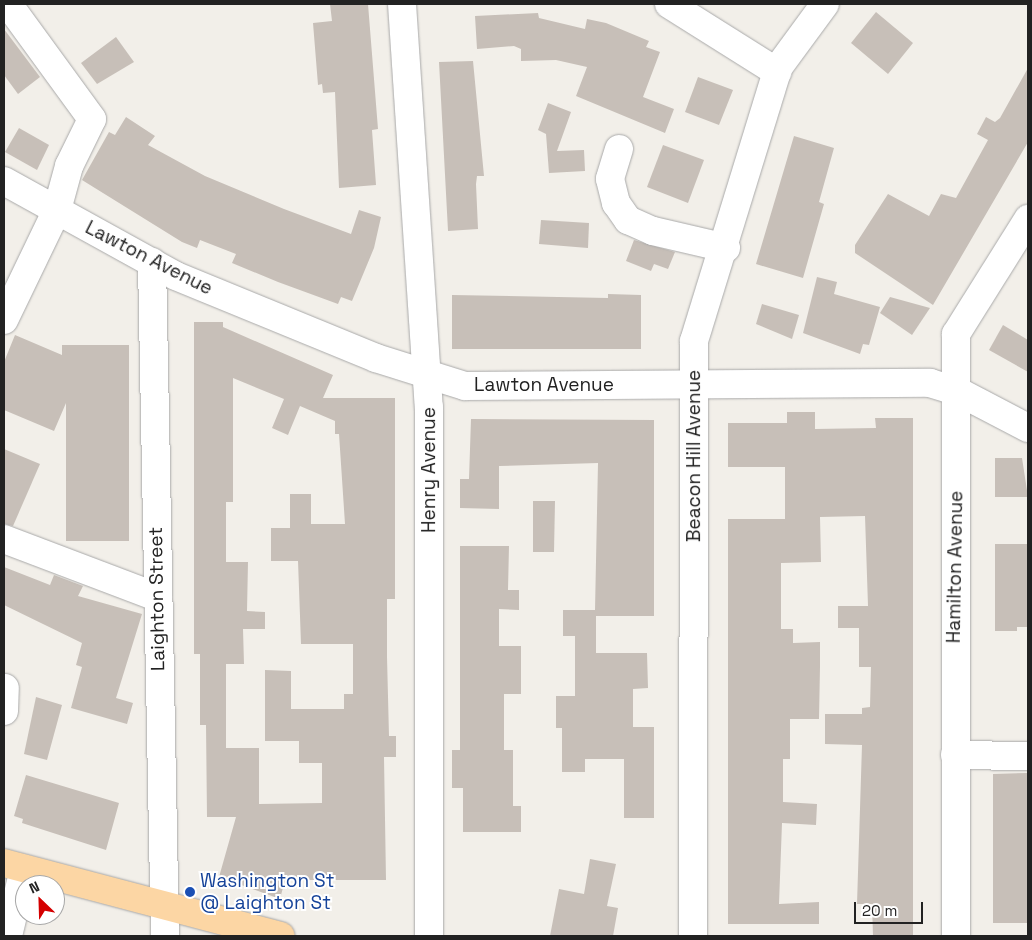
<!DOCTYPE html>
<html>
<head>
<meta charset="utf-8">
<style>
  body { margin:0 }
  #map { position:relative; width:1032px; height:940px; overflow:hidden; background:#f2efe9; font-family:"Space Grotesk",sans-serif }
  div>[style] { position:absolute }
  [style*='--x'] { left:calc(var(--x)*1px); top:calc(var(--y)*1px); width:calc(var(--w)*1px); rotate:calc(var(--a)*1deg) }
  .building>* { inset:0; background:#c7bfb8 }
  .roads { filter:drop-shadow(0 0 1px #a9a9a9) drop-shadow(0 0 1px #a9a9a9) }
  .minor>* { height:28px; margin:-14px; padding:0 14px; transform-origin:14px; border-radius:14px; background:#fff }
  .major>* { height:28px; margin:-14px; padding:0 14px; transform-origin:14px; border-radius:14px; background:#fcd6a4 }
  .dots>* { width:14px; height:14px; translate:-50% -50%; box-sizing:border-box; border:2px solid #fff; border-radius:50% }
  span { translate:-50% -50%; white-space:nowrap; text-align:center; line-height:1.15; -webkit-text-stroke:4px #fff; paint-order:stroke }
  .street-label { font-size:19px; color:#222 }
  .transit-label { font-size:19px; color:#164399 }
  .left { translate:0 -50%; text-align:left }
  .frame { position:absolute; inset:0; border:5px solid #222; pointer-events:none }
  .north { position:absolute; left:15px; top:875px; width:50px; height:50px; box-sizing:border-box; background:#fff; border:1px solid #a7a7a7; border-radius:50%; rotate:336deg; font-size:14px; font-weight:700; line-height:20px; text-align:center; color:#222 }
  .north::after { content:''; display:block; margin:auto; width:18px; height:22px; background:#d40000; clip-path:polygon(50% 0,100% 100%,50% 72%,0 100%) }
  .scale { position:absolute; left:854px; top:902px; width:69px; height:22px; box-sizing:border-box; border:2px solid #222; border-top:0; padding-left:6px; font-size:15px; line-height:18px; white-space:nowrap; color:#222; -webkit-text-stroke:4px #fff; paint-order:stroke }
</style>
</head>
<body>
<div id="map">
  <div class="building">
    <div style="clip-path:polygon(330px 4px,368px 4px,378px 129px,372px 130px,376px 185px,339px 188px,335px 92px,323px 93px,322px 84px,318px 85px,313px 23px,332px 21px)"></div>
    <div style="clip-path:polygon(876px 12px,913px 43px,888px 74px,851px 43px)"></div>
    <div style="clip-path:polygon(538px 13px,539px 18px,585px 29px,587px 19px,606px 23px,649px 41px,646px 47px,660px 52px,643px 97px,674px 109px,665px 133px,576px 96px,587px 67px,556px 60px,521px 61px,521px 49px,514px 46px,477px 49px,475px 16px)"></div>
    <div style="clip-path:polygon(4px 29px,40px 77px,18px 94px,4px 75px)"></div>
    <div style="clip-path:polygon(116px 37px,134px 62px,97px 84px,81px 63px)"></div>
    <div style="clip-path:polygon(473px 61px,484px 176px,477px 176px,476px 184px,478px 229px,448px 231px,439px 62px)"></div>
    <div style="clip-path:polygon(1028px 68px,1028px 142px,933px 305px,855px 253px,855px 245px,888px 194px,929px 216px,941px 194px,956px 198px,988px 140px,977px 134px,986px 117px,995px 122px,1000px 118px)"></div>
    <div style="clip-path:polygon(698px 77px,733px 90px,719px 125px,685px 112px)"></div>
    <div style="clip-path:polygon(548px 103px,571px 112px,557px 151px,584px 150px,585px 171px,549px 173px,546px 134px,538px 130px)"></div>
    <div style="clip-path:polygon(126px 117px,155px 136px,148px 145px,205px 176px,284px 209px,351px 234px,359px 210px,381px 217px,374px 248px,352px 301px,341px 297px,338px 304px,278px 282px,232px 263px,236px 254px,200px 240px,197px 248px,182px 242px,82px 180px,109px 132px,115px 135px)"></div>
    <div style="clip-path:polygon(19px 128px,49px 145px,37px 170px,5px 152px)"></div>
    <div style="clip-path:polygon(794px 136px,834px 148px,819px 202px,824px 204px,803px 278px,756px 264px)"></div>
    <div style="clip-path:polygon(663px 145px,704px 160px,688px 203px,647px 187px)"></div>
    <div style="clip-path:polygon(541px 220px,589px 223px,588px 248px,539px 244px)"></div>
    <div style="clip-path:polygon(634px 240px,675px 252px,668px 269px,654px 264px,651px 271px,626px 261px)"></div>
    <div style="clip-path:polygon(817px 277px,837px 282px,834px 294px,880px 307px,869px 345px,863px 344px,860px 354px,803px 333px)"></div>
    <div style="clip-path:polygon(608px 294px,641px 295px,641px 349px,452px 349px,452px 295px,608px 298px)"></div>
    <div style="clip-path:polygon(890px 297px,930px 308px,912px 335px,880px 313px)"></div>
    <div style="clip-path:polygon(762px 304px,799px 315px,792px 339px,756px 324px)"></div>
    <div style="clip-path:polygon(evenodd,194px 322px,223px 322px,223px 327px,333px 375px,323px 398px,395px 398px,395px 599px,387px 599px,387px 657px,389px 736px,396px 736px,396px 757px,384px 757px,386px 880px,285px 880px,280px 899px,219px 877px,236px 817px,207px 817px,206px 725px,200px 725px,200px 654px,194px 654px,194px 322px,233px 378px,284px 399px,272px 428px,288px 435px,300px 406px,335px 421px,335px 434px,339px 434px,345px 524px,311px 524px,311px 494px,290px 494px,290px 528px,271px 528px,271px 561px,298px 561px,301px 644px,353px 644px,353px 694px,344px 694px,344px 709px,291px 709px,291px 671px,265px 670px,265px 741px,299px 741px,299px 763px,322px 763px,322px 803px,259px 804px,259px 748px,226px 748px,226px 664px,244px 664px,243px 629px,265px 629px,265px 612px,247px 611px,248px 562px,226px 562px,226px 502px,233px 502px,233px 378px)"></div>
    <div style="clip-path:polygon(1003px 325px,1028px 340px,1028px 372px,989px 350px)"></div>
    <div style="clip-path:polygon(15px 335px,62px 355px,62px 345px,129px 345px,129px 541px,66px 541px,66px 403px,54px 431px,4px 410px,4px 362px)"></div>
    <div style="clip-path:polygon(787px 412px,815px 412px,815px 429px,876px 428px,875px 418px,913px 418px,913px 936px,873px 936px,872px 904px,857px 904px,862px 745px,825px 744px,825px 714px,862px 714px,862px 708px,870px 707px,871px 667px,859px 667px,859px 628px,838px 628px,838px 606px,868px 606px,865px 516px,820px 517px,821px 562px,781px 563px,781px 629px,793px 629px,793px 643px,820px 642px,820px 667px,819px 719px,790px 719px,790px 759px,783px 759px,783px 802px,817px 804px,816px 825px,782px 823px,779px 904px,819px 902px,819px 924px,728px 924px,728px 519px,785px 519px,785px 467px,728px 467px,728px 423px,787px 423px)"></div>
    <div style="clip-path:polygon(471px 419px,654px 420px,654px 616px,596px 616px,596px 653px,647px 653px,648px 688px,633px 689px,633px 727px,654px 727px,654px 818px,624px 818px,624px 759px,585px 759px,585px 772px,562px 772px,562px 728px,556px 728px,556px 696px,575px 696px,575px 636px,563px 636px,563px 610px,595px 610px,598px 463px,499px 466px,499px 509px,460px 508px,460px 479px,469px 479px)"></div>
    <div style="clip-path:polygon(4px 449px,40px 464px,13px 526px,4px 524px)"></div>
    <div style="clip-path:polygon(995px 458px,1022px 458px,1028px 497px,995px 497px)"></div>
    <div style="clip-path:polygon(533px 501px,555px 501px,554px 552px,533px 552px)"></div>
    <div style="clip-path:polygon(995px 544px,1028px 544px,1028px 627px,1017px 627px,1017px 631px,995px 631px)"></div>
    <div style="clip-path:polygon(460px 546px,509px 546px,508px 590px,519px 590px,519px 610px,499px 609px,499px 646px,521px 646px,521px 694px,504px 694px,504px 750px,513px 750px,513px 806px,521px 806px,521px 832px,463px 832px,463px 788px,452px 788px,452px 750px,460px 750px)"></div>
    <div style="clip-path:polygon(4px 567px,50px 585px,54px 575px,83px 586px,78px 596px,142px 614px,116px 698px,133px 703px,127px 724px,71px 708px,82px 667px,76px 665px,82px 643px,4px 605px)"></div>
    <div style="clip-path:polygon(36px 697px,62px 705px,47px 760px,24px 754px)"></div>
    <div style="clip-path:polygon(1028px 773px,1028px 923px,993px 923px,993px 774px)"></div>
    <div style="clip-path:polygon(26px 775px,119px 803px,106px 850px,22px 823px,23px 819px,14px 816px)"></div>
    <div style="clip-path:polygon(590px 859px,616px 864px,607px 906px,618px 908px,613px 936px,550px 936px,559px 889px,584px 894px)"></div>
  </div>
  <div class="roads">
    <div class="minor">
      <div style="--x:402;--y:4;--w:404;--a:86.2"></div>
      <div style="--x:429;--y:407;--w:529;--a:90"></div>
      <div style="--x:669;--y:4;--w:128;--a:32.2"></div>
      <div style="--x:619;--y:149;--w:31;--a:107"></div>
      <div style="--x:610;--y:179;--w:25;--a:76"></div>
      <div style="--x:616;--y:203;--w:21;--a:55"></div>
      <div style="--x:628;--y:220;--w:27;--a:24"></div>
      <div style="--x:653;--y:231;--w:75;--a:13.1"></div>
      <div style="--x:4;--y:181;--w:196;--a:28.9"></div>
      <div style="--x:176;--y:276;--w:216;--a:22.3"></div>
      <div style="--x:376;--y:358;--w:93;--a:17.5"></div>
      <div style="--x:465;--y:386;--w:465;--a:-0.4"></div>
      <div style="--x:930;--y:383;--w:30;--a:17"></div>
      <div style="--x:959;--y:392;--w:78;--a:27.6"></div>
      <div style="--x:152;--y:262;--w:674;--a:88.9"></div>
      <div style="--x:4;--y:320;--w:122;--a:-64.3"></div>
      <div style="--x:57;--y:210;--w:46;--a:-74.7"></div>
      <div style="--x:69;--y:166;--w:52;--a:-63.9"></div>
      <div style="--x:92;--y:119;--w:142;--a:-126.1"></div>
      <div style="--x:4;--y:539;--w:164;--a:20.8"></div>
      <div style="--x:4;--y:711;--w:23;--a:-88"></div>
      <div style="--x:955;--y:755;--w:73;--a:0.8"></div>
      <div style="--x:8;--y:936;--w:69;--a:-76.6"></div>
      <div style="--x:693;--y:936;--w:595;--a:-89.9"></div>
      <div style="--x:694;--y:341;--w:286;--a:-72.9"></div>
      <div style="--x:778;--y:68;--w:79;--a:-53.7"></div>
      <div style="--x:956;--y:936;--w:602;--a:-90"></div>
      <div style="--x:956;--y:334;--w:136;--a:-57.9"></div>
    </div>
    <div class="major">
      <div style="--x:4;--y:863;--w:286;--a:14.8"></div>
    </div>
  </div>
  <div class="dots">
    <div style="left:190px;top:892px;background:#1a4fb4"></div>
  </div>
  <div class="street-label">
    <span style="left:149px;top:258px;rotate:27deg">Lawton Avenue</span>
    <span style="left:544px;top:385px">Lawton Avenue</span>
    <span style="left:694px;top:456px;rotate:-90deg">Beacon Hill Avenue</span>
    <span style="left:429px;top:470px;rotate:-90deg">Henry Avenue</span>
    <span style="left:955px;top:567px;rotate:-89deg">Hamilton Avenue</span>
    <span style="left:157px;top:599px;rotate:-91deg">Laighton Street</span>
  </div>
  <div class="transit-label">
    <span class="left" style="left:200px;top:892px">Washington St<br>@ Laighton St</span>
  </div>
  <div class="frame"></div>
  <div class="north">N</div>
  <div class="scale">20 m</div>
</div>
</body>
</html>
